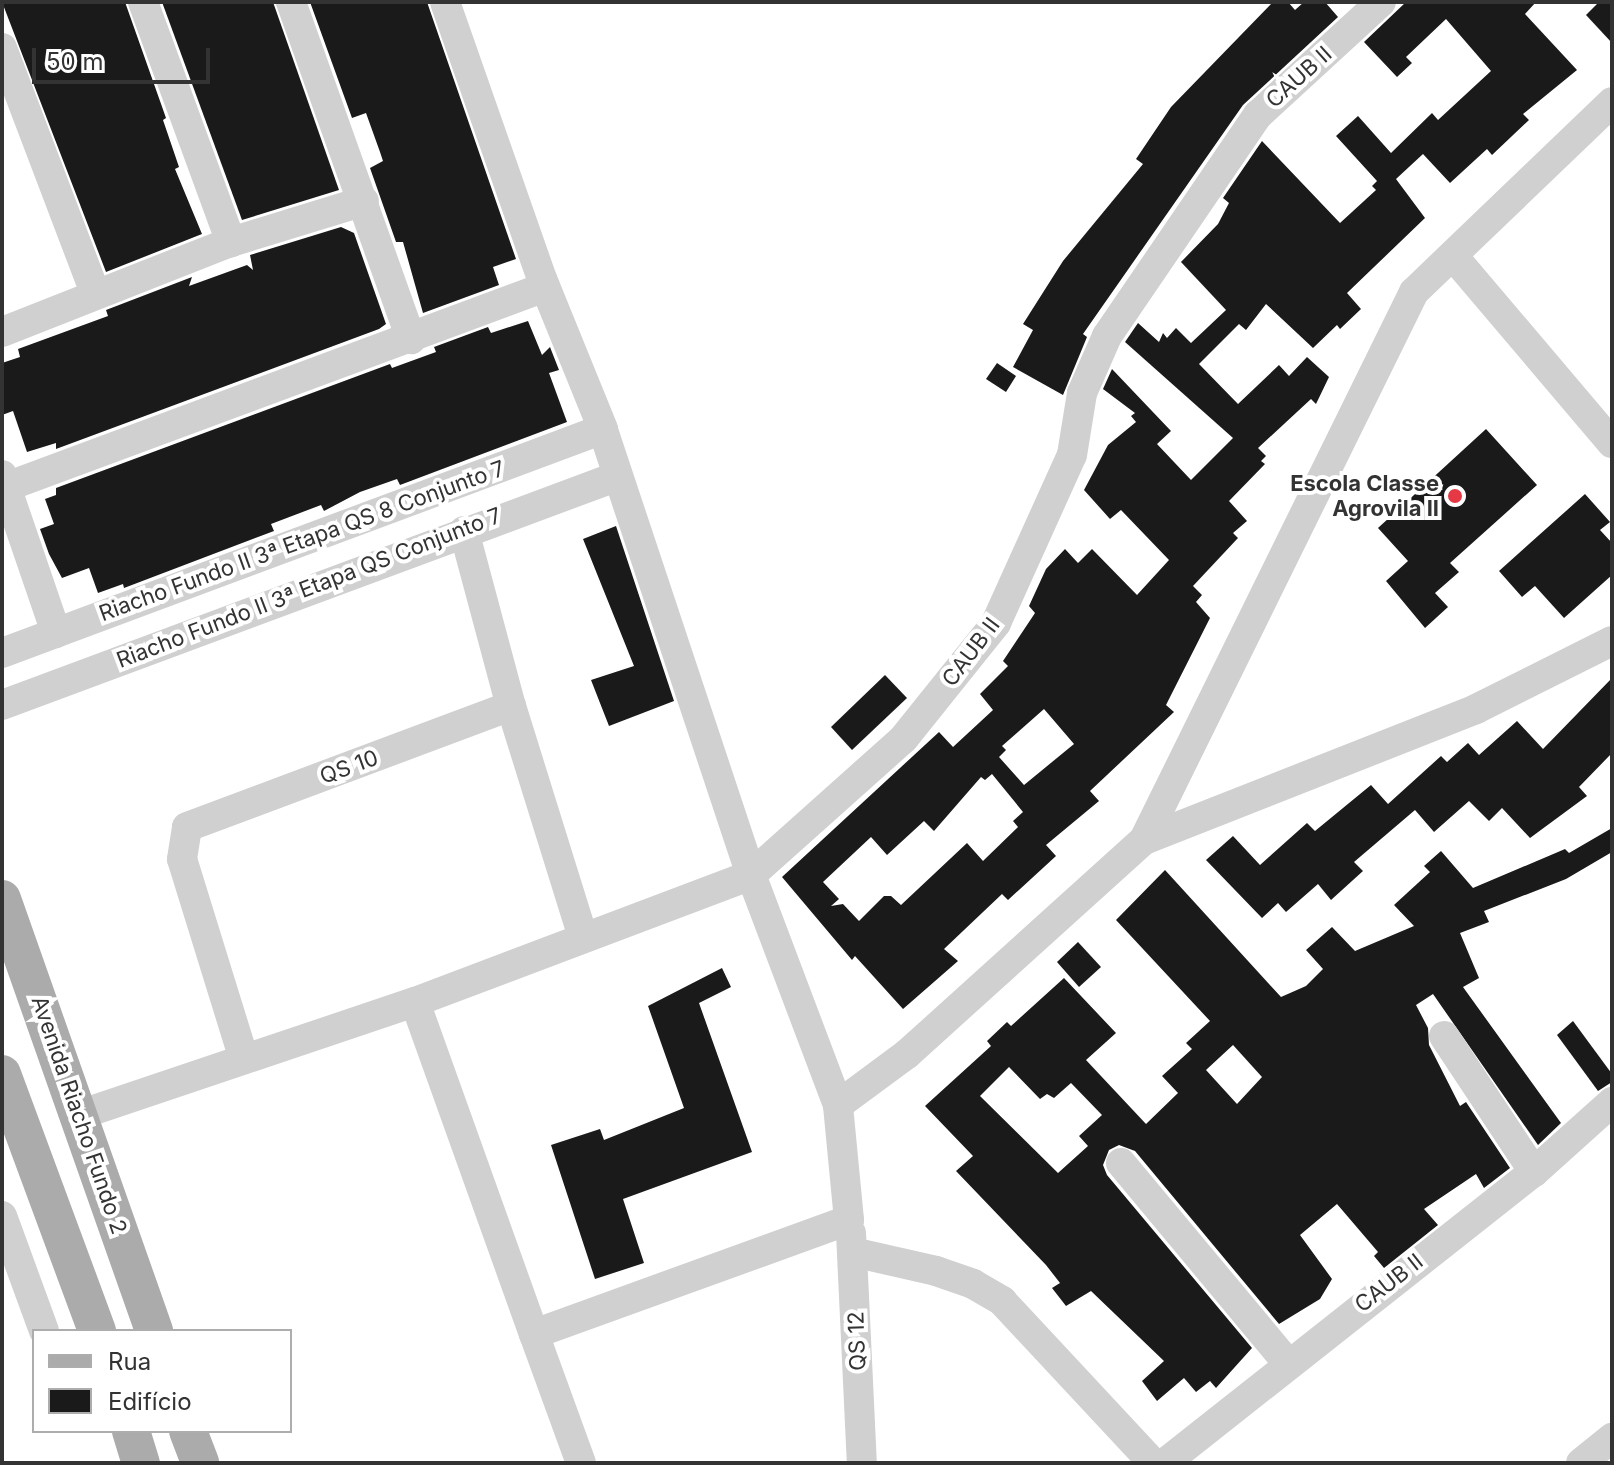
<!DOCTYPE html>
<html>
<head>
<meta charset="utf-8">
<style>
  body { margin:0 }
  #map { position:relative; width:1614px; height:1465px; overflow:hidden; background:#fff; font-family:Inter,sans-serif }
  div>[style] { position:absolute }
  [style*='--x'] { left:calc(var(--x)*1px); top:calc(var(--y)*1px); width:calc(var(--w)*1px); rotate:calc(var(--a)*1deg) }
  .building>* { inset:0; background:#1a1a1a }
  .minor>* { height:30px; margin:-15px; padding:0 15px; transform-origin:15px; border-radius:15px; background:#d0d0d0 }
  .major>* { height:38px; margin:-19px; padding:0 19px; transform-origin:19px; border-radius:19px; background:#ababab }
  .dots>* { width:22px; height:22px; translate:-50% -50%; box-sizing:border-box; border:4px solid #fff; border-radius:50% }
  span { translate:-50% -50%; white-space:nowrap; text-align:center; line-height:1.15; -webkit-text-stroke:8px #fff; paint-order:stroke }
  .street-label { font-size:22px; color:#333 }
  .poi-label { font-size:22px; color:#333; font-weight:700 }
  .right { translate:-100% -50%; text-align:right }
  .frame { position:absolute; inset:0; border:4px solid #333; pointer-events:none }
  .legend { position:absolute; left:32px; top:1329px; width:260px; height:104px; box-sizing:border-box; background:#fff; border:2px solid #adadad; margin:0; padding:10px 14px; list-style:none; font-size:24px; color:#333 }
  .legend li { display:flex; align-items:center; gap:16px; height:40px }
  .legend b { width:40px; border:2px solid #adadad }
  .scale { position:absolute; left:32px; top:48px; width:178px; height:36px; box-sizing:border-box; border:4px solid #333; border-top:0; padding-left:10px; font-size:24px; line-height:28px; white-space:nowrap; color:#333; -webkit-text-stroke:6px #fff; paint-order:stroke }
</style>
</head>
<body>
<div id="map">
  <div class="building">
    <div style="clip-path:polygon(2px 2px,125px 2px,166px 118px,163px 120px,179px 167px,175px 169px,202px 234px,106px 272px)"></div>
    <div style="clip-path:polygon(162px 2px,273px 2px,339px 190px,242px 220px)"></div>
    <div style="clip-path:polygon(310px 2px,427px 2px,516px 259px,493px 267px,499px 285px,423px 313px,403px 242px,396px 242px,370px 168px,383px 161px,380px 152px,366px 113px,352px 118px)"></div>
    <div style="clip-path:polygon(1273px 2px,1288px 2px,1295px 10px,1304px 2px,1325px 2px,1338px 17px,1243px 105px,1083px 334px,1087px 337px,1063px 395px,1013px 367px,1033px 330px,1023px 324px,1063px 261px,1143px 164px,1136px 159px,1171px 107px)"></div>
    <div style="clip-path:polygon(evenodd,1406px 2px,1536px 2px,1525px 14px,1577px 70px,1523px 114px,1529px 120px,1492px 155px,1487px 149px,1450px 183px,1423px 154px,1396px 179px,1425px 218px,1347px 293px,1361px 309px,1340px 329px,1337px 325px,1313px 348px,1266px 304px,1246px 330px,1239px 324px,1199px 364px,1238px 404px,1279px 365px,1289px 376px,1307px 357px,1329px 377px,1316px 404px,1311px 399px,1258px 448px,1266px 456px,1261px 461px,1265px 464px,1229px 501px,1247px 521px,1233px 533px,1238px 538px,1193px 586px,1202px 595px,1196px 602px,1210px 618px,1166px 705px,1174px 712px,1090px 791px,1099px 801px,1046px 845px,1056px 856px,1008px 900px,1002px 894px,944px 949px,958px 961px,903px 1009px,855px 956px,852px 960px,782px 877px,939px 732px,953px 747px,993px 710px,980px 694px,1008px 666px,1003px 661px,1035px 613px,1029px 606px,1046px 569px,1065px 549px,1078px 563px,1092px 549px,1137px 595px,1169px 560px,1121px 510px,1110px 519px,1084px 490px,1108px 445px,1136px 422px,1131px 416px,1135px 413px,1103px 389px,1112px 369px,1171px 431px,1157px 444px,1191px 480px,1233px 438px,1125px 342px,1138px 323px,1159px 342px,1163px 333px,1167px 338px,1176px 328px,1191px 343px,1226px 310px,1181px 262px,1218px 224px,1229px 203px,1223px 198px,1262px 141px,1340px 223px,1376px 190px,1372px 186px,1377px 181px,1336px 136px,1358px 116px,1391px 153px,1432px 113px,1438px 120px,1491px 71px,1446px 19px,1406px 57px,1412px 63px,1397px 77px,1364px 42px,1406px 2px,1044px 709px,1074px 744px,1024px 785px,999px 757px,1006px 750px,1002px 746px,1044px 709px,1406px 2px,992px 774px,1023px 812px,1013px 821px,1018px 827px,983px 861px,967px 843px,901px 905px,891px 896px,884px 896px,859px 921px,843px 904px,831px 906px,839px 899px,823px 882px,871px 837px,887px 855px,924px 821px,934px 831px,981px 777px,985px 780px,992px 774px)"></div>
    <div style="clip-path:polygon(1599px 2px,1612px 2px,1612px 43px,1586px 15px)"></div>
    <div style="clip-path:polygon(341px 227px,354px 233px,386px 324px,379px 329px,56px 449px,56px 443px,27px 452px,13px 411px,2px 415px,2px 363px,20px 357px,18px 349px,108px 316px,106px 310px,192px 277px,189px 286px,247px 265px,253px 270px,250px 255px)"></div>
    <div style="clip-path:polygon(528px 321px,542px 355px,550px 347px,559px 370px,549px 373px,567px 422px,400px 485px,397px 479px,360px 492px,324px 511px,321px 505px,271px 524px,274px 531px,124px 588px,123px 584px,98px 593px,89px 568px,62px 578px,49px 554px,40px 529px,54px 524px,45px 499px,56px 495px,56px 488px,390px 364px,392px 368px,436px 352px,434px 347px,488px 327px,491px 333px)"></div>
    <div style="clip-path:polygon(997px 363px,1016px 376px,1006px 392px,986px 379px)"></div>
    <div style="clip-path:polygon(1486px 429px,1537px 485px,1450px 563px,1459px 572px,1435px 593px,1448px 607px,1425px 628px,1386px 581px,1408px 561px,1378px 528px)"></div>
    <div style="clip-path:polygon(1585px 494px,1610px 522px,1600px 530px,1612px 543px,1612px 575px,1564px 618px,1535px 586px,1522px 597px,1499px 571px)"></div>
    <div style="clip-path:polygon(616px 526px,674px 701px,609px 726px,591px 680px,634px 666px,583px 539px)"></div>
    <div style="clip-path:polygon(885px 675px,907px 698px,852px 750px,831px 727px)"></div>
    <div style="clip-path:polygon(1612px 678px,1612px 753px,1579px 787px,1587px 796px,1530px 838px,1502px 808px,1489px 821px,1469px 801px,1434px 832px,1415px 810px,1354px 862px,1363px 871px,1331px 900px,1318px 884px,1286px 912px,1278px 903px,1262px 918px,1206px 860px,1233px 836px,1260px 865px,1307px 823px,1315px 831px,1371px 785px,1388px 804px,1441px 756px,1447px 762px,1468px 743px,1479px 755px,1517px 721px,1543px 749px)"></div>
    <div style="clip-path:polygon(evenodd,1612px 828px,1612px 852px,1566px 879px,1484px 911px,1489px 922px,1460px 933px,1479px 978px,1463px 987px,1561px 1123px,1538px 1145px,1433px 994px,1416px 1005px,1428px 1028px,1429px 1045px,1460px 1106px,1466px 1102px,1510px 1168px,1484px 1188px,1476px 1174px,1424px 1209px,1438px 1225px,1384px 1268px,1374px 1256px,1378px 1252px,1337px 1204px,1300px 1235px,1332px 1279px,1320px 1299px,1279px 1324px,1135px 1151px,1119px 1145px,1109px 1150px,1103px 1165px,1107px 1175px,1252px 1348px,1216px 1388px,1210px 1381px,1196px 1392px,1184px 1378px,1157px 1401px,1142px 1381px,1164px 1361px,1091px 1291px,1066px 1306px,1052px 1288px,1060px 1283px,1046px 1265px,956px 1171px,973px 1156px,925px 1106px,991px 1046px,987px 1041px,1007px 1022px,1011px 1026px,1064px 978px,1116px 1033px,1086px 1060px,1146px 1124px,1178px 1093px,1162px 1076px,1192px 1049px,1186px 1043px,1210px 1021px,1116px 920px,1165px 870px,1281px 997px,1306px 986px,1323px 969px,1306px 950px,1332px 927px,1355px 951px,1414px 926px,1394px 905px,1430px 872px,1424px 866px,1441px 851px,1473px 888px,1565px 849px,1569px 853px,1612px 828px,1233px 1045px,1262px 1077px,1237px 1104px,1206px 1070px,1233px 1045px,1612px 828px,1009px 1067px,1040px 1099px,1047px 1094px,1054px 1098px,1071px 1083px,1102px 1115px,1079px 1136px,1088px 1146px,1058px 1173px,980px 1096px,1009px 1067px)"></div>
    <div style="clip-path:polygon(1078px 942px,1101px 967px,1079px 987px,1057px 962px)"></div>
    <div style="clip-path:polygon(722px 968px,731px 987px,699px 1003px,752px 1152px,623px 1199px,644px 1263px,595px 1279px,551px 1145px,600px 1129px,604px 1140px,684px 1108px,648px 1006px)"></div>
    <div style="clip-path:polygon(1573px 1021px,1612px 1074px,1612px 1082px,1598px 1091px,1557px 1035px)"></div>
  </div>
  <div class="minor">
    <div style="--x:143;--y:2;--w:256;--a:69.9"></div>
    <div style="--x:291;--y:2;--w:358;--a:70.4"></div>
    <div style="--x:2;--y:48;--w:262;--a:69.2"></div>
    <div style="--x:1454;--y:257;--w:244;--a:49.7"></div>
    <div style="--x:2;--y:332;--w:246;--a:-21.5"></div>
    <div style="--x:231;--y:242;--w:139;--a:-17.1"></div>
    <div style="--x:2;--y:475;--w:167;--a:71.1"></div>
    <div style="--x:6;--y:487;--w:575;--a:-20.36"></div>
    <div style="--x:464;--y:531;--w:181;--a:75"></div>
    <div style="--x:511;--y:706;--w:242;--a:72.7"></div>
    <div style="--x:2;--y:653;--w:641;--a:-20.44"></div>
    <div style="--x:2;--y:705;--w:657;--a:-20.39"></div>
    <div style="--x:1144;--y:840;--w:357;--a:-21.5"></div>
    <div style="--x:1476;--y:709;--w:152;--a:-26.6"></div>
    <div style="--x:415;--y:1002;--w:353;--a:70.3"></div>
    <div style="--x:534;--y:1334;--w:335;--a:-19.9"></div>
    <div style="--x:849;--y:1220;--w:116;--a:-95.5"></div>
    <div style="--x:838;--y:1105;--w:246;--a:-110.7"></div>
    <div style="--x:751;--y:875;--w:470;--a:-108.4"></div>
    <div style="--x:603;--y:429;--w:162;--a:-112.1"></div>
    <div style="--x:542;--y:279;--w:293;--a:-109.3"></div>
    <div style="--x:1444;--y:1036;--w:163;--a:56.5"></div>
    <div style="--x:243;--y:1056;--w:206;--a:-107.2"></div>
    <div style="--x:182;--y:859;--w:32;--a:-81"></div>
    <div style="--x:187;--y:827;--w:346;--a:-20.5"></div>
    <div style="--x:838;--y:1105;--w:86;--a:-36.5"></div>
    <div style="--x:907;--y:1054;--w:319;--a:-42.1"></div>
    <div style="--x:1144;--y:840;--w:611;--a:-63.77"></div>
    <div style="--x:1414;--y:292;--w:274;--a:-43.8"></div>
    <div style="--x:79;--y:1115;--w:354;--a:-18.6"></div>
    <div style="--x:415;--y:1002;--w:359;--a:-20.7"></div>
    <div style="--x:751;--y:875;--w:205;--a:-41.8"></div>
    <div style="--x:904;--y:738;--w:147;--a:-51.3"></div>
    <div style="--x:996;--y:623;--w:184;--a:-65.7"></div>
    <div style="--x:1072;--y:455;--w:63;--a:-80.8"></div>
    <div style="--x:1082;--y:393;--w:62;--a:-66.3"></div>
    <div style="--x:1107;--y:336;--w:268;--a:-55.7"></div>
    <div style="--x:1258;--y:115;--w:167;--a:-42.6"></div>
    <div style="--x:1121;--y:1163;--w:259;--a:50.2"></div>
    <div style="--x:2;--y:1216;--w:122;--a:69.9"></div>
    <div style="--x:851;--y:1233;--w:230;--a:87.3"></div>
    <div style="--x:853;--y:1252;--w:85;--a:12.9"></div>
    <div style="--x:936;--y:1271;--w:39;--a:19"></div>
    <div style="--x:973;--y:1284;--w:34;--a:30"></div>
    <div style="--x:1002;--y:1301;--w:221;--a:47"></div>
    <div style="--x:534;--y:1334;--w:137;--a:70"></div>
    <div style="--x:1165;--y:1463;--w:470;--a:-38.3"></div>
    <div style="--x:1534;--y:1172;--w:105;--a:-41.9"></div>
    <div style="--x:1581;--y:1463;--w:40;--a:-39"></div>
  </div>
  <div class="major">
    <div style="--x:2;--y:899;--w:458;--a:70.6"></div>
    <div style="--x:2;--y:1074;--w:274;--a:69.7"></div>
    <div style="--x:131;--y:1431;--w:34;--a:73"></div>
    <div style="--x:188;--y:1431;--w:34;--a:69"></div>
  </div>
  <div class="dots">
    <div style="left:1455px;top:496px;background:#e63946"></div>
  </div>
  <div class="street-label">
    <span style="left:1299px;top:77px;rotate:-42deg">CAUB II</span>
    <span style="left:302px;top:541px;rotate:-20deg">Riacho Fundo II 3ª Etapa QS 8 Conjunto 7</span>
    <span style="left:309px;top:588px;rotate:-21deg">Riacho Fundo II 3ª Etapa QS Conjunto 7</span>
    <span style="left:971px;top:652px;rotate:-53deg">CAUB II</span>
    <span style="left:349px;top:767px;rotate:-20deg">QS 10</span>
    <span style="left:79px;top:1115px;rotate:71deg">Avenida Riacho Fundo 2</span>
    <span style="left:1389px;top:1283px;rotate:-38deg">CAUB II</span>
    <span style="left:857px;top:1341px;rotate:-92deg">QS 12</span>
  </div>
  <div class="poi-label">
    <span class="right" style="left:1439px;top:496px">Escola Classe<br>Agrovila II</span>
  </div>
  <div class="frame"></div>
  <ul class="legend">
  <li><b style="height:10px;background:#ababab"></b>Rua</li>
  <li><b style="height:22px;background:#1a1a1a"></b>Edifício</li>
  </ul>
  <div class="scale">50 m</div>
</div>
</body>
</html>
